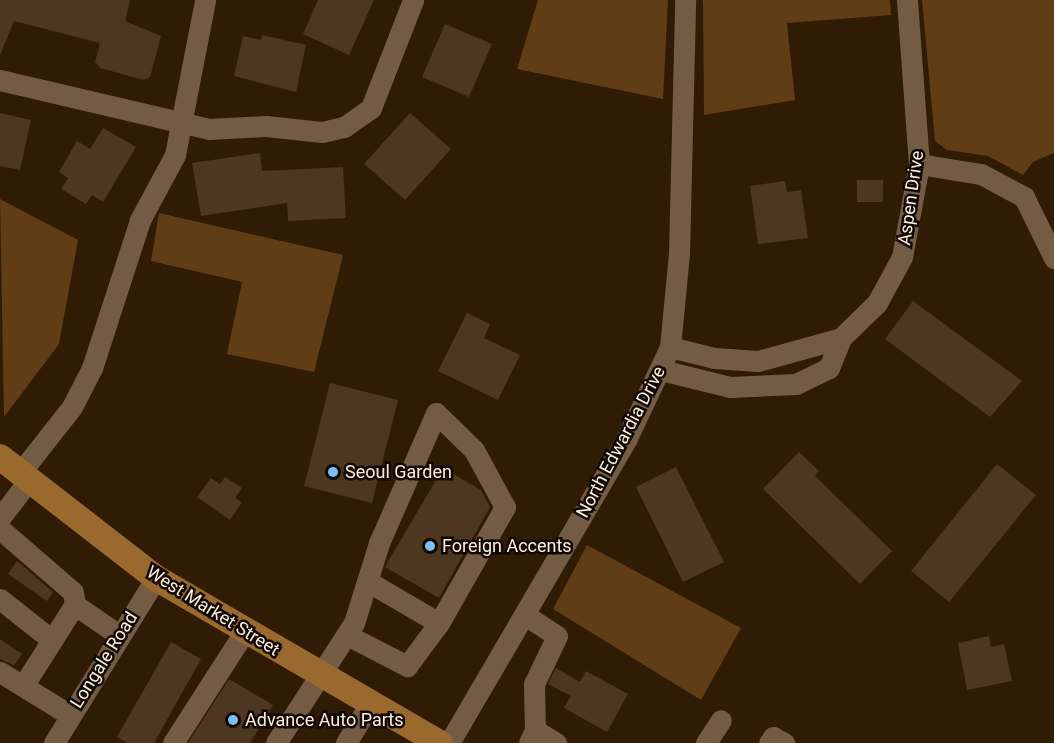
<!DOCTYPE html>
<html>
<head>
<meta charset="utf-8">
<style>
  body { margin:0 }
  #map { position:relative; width:1054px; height:743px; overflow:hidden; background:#301b05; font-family:Roboto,sans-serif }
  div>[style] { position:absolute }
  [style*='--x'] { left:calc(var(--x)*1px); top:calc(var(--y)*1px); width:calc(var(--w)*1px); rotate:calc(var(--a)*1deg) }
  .green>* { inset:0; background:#603d15 }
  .building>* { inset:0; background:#4d3721 }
  .minor>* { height:21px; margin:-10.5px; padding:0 10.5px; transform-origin:10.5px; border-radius:10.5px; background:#745c44 }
  .major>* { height:26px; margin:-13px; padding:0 13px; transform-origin:13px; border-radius:13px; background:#9a692d }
  .dots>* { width:16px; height:16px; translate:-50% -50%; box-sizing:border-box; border:3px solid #110802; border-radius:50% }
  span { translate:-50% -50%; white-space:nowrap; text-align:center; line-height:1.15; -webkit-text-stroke:5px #110802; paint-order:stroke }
  .street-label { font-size:18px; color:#fcede0 }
  .poi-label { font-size:18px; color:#fcede0 }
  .left { translate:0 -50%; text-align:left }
</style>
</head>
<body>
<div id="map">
  <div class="green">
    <div style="clip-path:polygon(538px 0,668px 0,663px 99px,517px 69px)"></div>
    <div style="clip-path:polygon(703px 0,890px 0,891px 15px,787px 23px,795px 100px,704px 115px)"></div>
    <div style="clip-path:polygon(922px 0,1054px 0,1054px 153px,1033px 162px,1023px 175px,988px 156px,947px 150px,935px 141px)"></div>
    <div style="clip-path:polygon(0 199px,78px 240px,59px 344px,4px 417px)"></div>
    <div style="clip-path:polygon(159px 213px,343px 255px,314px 372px,227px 354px,242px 282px,151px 261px)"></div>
    <div style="clip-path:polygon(587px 545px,741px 628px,701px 700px,553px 609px)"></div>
  </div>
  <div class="building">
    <div style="clip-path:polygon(0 0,130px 0,125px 21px,161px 36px,150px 77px,144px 80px,100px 68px,95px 62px,100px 43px,14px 21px,0 55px)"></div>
    <div style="clip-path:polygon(318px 0,374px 0,349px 55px,303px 34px)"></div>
    <div style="clip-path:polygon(445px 24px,492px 44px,469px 97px,422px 77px)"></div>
    <div style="clip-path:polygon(262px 35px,306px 45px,296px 92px,234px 76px,243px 36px,261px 40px)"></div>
    <div style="clip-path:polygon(0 113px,31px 120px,20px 170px,0 166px)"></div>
    <div style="clip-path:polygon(410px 113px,451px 149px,405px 200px,364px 164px)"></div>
    <div style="clip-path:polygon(103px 128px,136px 147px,103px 202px,92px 195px,86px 204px,61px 189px,68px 178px,59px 172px,77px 141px,90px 149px)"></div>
    <div style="clip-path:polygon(260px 153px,262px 171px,343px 167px,346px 218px,288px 221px,287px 203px,201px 216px,192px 163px)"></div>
    <div style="clip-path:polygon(857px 180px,883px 180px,883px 202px,857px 202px)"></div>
    <div style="clip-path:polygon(785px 181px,787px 192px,801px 190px,808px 238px,758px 244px,750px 186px)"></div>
    <div style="clip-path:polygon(913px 301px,1022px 381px,990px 417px,885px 339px)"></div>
    <div style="clip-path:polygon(467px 313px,490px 324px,484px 338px,520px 355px,498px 400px,438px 371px)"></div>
    <div style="clip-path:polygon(330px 383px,398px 400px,372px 503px,304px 486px)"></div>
    <div style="clip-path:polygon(799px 452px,819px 471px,815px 476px,892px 551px,860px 584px,763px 489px)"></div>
    <div style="clip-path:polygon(997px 464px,1036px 495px,949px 602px,911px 571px)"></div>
    <div style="clip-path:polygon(676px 467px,724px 562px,683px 582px,636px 487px)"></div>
    <div style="clip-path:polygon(443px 468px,481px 490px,490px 507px,439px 598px,385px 567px)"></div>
    <div style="clip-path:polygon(225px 477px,242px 488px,235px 498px,242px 502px,230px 520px,197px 497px,211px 478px,220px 484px)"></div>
    <div style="clip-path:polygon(17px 561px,53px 592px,47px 601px,8px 574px)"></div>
    <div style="clip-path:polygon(989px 636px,991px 647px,1004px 644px,1012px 681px,967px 690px,958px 643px)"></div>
    <div style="clip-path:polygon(0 639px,22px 654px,14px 665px,0 659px)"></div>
    <div style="clip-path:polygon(171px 642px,201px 659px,154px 743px,127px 743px,117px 737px)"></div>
    <div style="clip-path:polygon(556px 668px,580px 682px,586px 671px,628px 694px,607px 732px,564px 708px,571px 696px,548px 684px)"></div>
    <div style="clip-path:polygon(229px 679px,273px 705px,250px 743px,188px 743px)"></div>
  </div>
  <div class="minor">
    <div style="--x:0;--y:80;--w:215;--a:13.2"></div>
    <div style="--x:209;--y:129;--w:57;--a:-3"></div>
    <div style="--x:266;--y:126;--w:56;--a:6.1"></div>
    <div style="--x:322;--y:132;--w:23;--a:-13"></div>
    <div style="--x:344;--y:127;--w:33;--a:-35"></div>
    <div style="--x:371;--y:108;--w:116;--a:-68.7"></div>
    <div style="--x:919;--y:164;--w:63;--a:9.2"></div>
    <div style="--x:981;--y:174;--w:49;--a:28.1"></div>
    <div style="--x:1024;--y:197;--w:68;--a:63.8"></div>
    <div style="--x:670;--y:347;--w:45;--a:14"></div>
    <div style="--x:714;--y:358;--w:44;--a:3.9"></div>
    <div style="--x:758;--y:361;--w:86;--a:-15.5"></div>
    <div style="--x:661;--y:370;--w:71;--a:13.8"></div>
    <div style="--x:730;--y:387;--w:66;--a:-2.6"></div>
    <div style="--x:796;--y:384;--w:37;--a:-26"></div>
    <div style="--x:829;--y:368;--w:32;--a:-68"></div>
    <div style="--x:841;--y:338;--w:50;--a:-44.2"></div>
    <div style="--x:877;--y:303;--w:52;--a:-61.5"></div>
    <div style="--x:902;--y:257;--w:95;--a:-79.6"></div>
    <div style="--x:919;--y:164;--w:164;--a:-94.2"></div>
    <div style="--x:20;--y:473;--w:84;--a:-51.8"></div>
    <div style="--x:72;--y:407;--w:44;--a:-62.9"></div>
    <div style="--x:92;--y:368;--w:156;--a:-72"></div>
    <div style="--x:140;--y:220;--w:74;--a:-61.7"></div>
    <div style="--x:175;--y:155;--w:158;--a:-79"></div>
    <div style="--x:0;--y:518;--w:48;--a:-52.7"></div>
    <div style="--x:0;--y:529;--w:96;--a:40.8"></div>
    <div style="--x:73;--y:592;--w:13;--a:81"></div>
    <div style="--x:75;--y:605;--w:53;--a:34.3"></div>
    <div style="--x:0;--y:599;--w:66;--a:38.3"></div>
    <div style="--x:525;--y:615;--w:38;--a:33"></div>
    <div style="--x:557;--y:636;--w:53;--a:115.6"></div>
    <div style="--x:534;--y:684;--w:46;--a:88.8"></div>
    <div style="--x:535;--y:730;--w:14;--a:115"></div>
    <div style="--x:347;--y:635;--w:68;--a:27.3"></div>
    <div style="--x:407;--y:666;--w:54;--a:-53.3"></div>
    <div style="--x:0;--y:672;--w:82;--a:31.6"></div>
    <div style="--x:23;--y:686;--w:97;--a:-57.6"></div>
    <div style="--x:535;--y:730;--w:25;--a:32"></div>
    <div style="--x:54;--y:743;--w:194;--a:-58.3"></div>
    <div style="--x:173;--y:743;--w:133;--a:-57.3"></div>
    <div style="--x:276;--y:743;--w:143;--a:-57"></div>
    <div style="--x:354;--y:623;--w:84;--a:-72.6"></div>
    <div style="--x:379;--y:543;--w:142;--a:-66.3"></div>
    <div style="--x:436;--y:413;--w:53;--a:44.2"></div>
    <div style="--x:474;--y:450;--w:65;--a:61.5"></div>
    <div style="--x:505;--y:507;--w:133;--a:119.6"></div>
    <div style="--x:439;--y:623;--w:83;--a:-149.7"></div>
    <div style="--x:346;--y:743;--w:46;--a:-58.4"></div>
    <div style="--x:449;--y:743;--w:353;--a:-59.7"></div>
    <div style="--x:627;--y:438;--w:101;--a:-64.7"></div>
    <div style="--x:670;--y:347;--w:93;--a:-84.5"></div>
    <div style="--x:679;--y:254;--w:254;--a:-88.6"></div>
    <div style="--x:706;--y:743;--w:27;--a:-57"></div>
    <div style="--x:769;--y:743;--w:7;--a:-56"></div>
    <div style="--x:773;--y:737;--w:13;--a:29"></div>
  </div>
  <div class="major">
    <div style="--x:0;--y:457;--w:197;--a:37.8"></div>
    <div style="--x:156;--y:578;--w:328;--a:30.2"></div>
  </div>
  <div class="dots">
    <div style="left:333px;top:472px;background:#7bbef8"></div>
    <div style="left:430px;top:546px;background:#7bbef8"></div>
    <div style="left:233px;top:720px;background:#7bbef8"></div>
  </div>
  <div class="street-label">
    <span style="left:911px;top:198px;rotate:-82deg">Aspen Drive</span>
    <span style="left:621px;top:442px;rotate:-62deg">North Edwardia Drive</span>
    <span style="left:213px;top:611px;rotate:32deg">West Market Street</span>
    <span style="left:104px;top:660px;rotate:-58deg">Longale Road</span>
  </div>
  <div class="poi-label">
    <span class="left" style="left:345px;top:472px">Seoul Garden</span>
    <span class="left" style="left:442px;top:546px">Foreign Accents</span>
    <span class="left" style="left:245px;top:720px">Advance Auto Parts</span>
  </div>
</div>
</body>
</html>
